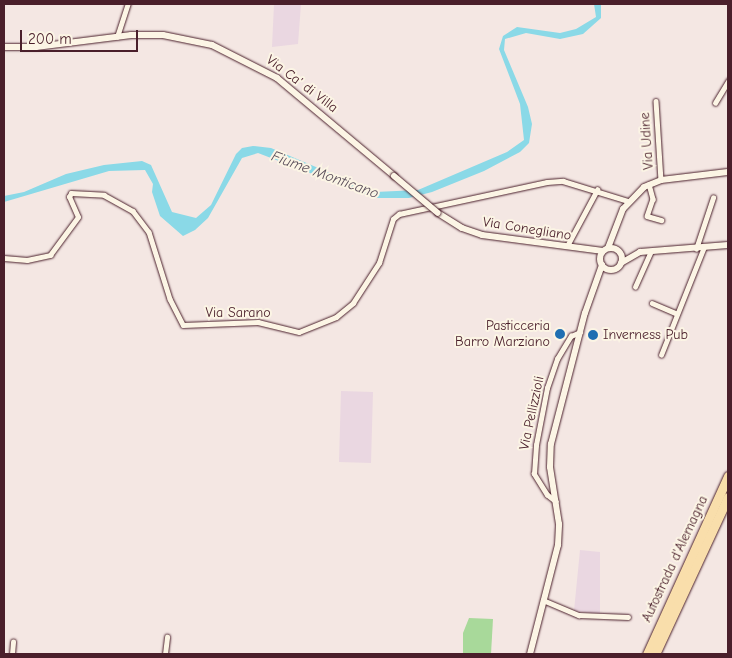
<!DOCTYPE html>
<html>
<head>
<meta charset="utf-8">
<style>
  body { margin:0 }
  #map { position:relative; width:732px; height:658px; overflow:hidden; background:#f4e7e3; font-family:"Comic Neue",sans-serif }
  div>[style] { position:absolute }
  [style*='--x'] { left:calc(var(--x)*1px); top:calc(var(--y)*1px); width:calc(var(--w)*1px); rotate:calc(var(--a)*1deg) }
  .built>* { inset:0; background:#ead7e1 }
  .green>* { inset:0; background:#a8d99a }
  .water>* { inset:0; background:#8ad9e7 }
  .roads { filter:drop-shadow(0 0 1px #4a1f2b) drop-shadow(0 0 1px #4a1f2b) }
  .street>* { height:4.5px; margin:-2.25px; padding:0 2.25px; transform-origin:2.25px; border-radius:2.25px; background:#fcf5e5 }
  .secondary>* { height:6px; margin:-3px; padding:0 3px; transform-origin:3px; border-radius:3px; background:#fcf5e5 }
  .secondary>.ring { margin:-3px; padding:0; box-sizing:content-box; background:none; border:6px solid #fcf5e5; border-radius:50% }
  .highway>* { height:9px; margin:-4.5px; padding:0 4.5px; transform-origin:4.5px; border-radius:4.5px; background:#f9deab }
  .bridges { filter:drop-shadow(0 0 1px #4a1f2b) drop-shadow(0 0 1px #4a1f2b) }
  .secondary-bridge>* { height:6px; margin:-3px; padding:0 3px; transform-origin:3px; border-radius:3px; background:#fcf5e5 }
  .dots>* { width:14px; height:14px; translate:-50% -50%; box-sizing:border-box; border:2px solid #fcf5e5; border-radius:50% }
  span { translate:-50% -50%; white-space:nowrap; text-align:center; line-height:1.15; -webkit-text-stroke:4px #fcf5e5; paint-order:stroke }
  .street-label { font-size:14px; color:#4a1f2b }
  .poi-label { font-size:14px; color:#4a1f2b }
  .right { translate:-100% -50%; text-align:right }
  .left { translate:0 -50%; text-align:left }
  .water-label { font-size:15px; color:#5a4e5a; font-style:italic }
  .frame { position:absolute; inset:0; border:5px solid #4a1f2b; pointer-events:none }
  .scale { position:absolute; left:20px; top:30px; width:118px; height:22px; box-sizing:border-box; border:2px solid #4a1f2b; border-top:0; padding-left:6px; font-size:15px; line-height:18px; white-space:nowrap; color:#4a1f2b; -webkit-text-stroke:4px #fcf5e5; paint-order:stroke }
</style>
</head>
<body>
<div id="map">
  <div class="built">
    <div style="clip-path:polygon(274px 4px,301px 4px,298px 44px,272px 47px)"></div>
    <div style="clip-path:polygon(341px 391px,373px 392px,371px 463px,339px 462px)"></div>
    <div style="clip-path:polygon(580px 550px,600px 552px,600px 614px,574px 611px)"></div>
  </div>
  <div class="green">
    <div style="clip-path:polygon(469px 618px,493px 619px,491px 654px,463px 654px,463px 633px)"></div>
  </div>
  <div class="water">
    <div style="clip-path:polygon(594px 4px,601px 4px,601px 18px,583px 34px,560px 39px,526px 33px,505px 39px,504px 50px,528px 107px,532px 124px,529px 143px,520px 152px,484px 171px,432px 192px,409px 198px,375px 198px,258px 153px,242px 158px,208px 218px,195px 230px,183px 236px,160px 216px,152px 192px,153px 184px,145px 170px,109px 171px,4px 202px,4px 196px,24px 192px,66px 174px,104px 165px,142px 161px,151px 165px,172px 212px,196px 218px,211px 205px,236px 154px,242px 148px,253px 146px,271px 148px,375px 192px,418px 190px,507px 152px,524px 140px,520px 104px,499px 49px,503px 36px,517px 27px,560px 33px,576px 29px,596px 17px)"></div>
  </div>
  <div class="roads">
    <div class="street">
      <div style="--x:117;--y:37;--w:35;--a:-72"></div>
      <div style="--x:656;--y:101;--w:79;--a:86.4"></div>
      <div style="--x:715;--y:103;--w:26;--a:-59"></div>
      <div style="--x:649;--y:184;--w:16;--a:75"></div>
      <div style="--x:653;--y:199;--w:18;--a:109"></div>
      <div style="--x:647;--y:216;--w:15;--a:16"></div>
      <div style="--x:567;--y:246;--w:64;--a:-61.8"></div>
      <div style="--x:696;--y:249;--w:54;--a:-71.6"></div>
      <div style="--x:4;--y:258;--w:23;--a:5"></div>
      <div style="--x:27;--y:260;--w:24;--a:-12"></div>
      <div style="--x:50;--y:255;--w:47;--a:-53.6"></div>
      <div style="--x:78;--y:217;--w:22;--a:-114"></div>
      <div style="--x:69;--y:197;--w:4;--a:-63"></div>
      <div style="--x:71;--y:193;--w:33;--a:3"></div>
      <div style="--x:104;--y:195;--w:33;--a:29"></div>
      <div style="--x:133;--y:211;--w:26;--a:53"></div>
      <div style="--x:149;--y:232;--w:70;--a:72.6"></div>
      <div style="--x:170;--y:299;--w:29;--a:63"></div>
      <div style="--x:183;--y:325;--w:75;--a:-2.3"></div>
      <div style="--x:258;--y:322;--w:42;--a:13.7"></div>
      <div style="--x:299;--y:332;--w:40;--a:-22"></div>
      <div style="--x:336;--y:317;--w:22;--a:-39"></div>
      <div style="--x:353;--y:303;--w:48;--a:-57"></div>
      <div style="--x:379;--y:263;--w:46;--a:-72.3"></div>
      <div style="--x:393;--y:219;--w:8;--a:-40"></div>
      <div style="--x:399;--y:214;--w:151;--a:-12.2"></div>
      <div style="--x:547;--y:182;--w:16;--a:-4"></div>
      <div style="--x:563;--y:181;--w:68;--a:17.1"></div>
      <div style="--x:635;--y:287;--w:39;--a:-66"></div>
      <div style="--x:652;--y:303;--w:26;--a:23"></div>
      <div style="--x:661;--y:355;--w:116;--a:-68.3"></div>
      <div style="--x:556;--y:502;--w:11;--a:-142"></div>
      <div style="--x:547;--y:495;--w:25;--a:-122"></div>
      <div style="--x:534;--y:474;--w:29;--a:-86"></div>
      <div style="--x:536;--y:445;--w:58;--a:-79.1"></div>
      <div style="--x:547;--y:388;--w:31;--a:-71"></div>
      <div style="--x:557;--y:359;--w:27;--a:-59"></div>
      <div style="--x:571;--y:336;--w:10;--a:-24"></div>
      <div style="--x:543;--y:600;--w:39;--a:23"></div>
      <div style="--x:579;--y:615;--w:49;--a:2.3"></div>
      <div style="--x:12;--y:654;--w:12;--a:-85"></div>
      <div style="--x:165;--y:654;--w:17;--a:-83"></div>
    </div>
    <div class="secondary">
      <div style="--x:4;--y:47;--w:32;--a:0"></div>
      <div style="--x:36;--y:47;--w:96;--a:-7.2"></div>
      <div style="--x:131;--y:35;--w:32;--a:0"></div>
      <div style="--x:163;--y:35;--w:50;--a:11.5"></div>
      <div style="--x:212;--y:45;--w:73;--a:26.9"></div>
      <div style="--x:277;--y:78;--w:153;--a:39.9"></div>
      <div style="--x:438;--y:213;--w:28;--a:32"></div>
      <div style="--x:462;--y:228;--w:21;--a:19"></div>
      <div style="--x:482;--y:235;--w:122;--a:7.5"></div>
      <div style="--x:608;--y:248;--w:42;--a:-69"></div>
      <div style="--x:623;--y:209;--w:30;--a:-46"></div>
      <div style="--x:644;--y:187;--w:18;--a:-22"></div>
      <div style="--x:661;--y:180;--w:67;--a:-6.8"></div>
      <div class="ring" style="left:600px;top:248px;width:16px;height:16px"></div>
      <div style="--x:621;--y:263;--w:22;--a:-30"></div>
      <div style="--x:640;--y:252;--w:88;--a:-4.5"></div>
      <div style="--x:530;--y:654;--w:113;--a:-75.6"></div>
      <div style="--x:558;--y:545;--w:21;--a:-87"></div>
      <div style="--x:559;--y:524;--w:58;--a:-99"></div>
      <div style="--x:550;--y:467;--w:23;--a:-88"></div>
      <div style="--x:551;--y:444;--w:135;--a:-75.5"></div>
      <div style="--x:585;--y:313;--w:51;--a:-70.5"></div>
    </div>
    <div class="highway">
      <div style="--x:647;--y:654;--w:196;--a:-65.5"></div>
      <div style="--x:655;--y:654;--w:173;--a:-65.1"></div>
    </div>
  </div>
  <div class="bridges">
    <div class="secondary-bridge">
      <div style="--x:394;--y:176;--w:57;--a:40.1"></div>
    </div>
  </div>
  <div class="dots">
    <div style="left:560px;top:334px;background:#1f6fb2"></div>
    <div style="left:593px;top:335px;background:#1f6fb2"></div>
  </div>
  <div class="street-label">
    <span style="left:302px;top:84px;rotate:37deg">Via Ca' di Villa</span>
    <span style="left:647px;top:141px;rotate:-94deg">Via Udine</span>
    <span style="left:527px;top:229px;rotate:9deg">Via Conegliano</span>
    <span style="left:238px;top:313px">Via Sarano</span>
    <span style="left:532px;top:413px;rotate:-78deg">Via Pellizzioli</span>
    <span style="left:675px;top:559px;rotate:-65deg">Autostrada d'Alemagna</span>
  </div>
  <div class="poi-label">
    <span class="right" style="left:550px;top:334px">Pasticceria<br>Barro Marziano</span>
    <span class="left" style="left:603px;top:335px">Inverness Pub</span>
  </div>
  <div class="water-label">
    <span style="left:325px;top:175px;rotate:20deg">Fiume Monticano</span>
  </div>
  <div class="frame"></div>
  <div class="scale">200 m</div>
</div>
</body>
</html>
